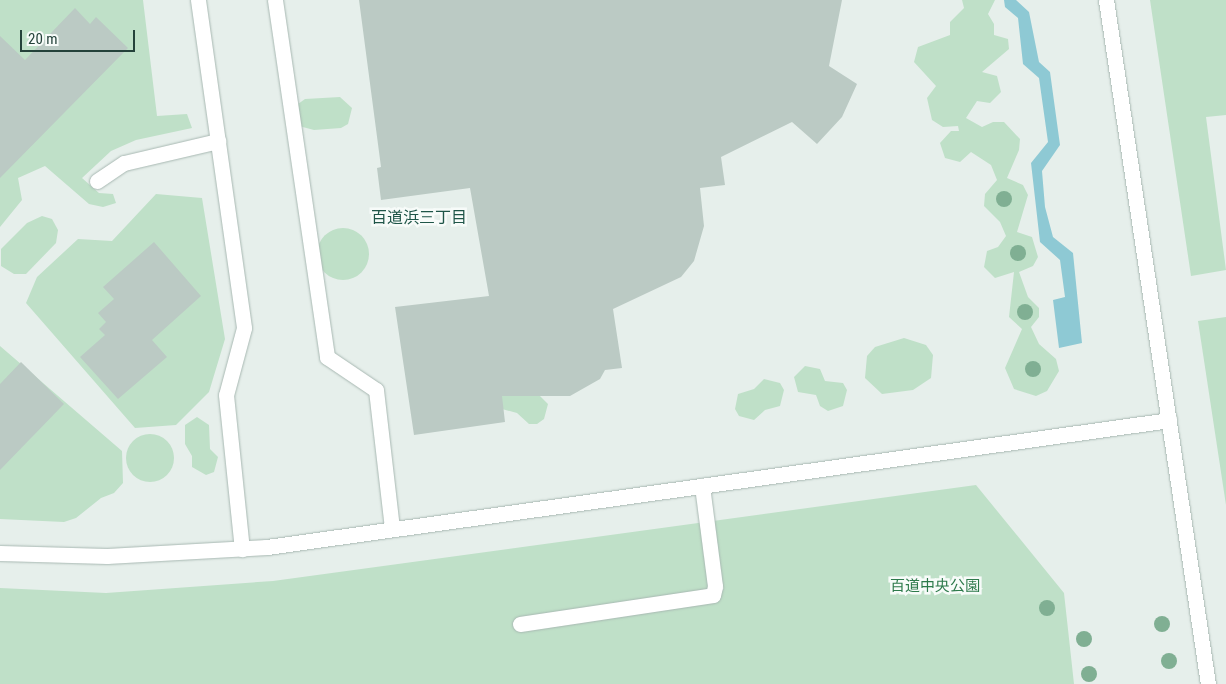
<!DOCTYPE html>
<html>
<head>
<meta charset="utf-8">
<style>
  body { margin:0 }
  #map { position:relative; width:1226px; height:684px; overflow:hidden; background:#e6efeb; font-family:"Roboto Condensed","Noto Sans JP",sans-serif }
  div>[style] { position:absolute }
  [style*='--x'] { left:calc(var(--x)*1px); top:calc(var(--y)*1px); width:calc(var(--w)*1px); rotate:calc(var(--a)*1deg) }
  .green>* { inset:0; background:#bfe0c8 }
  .round { border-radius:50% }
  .water>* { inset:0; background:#8ec9d4 }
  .building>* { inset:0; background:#bbcac4 }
  .roads { filter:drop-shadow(0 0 1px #a8b8b2) drop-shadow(0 0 1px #a8b8b2) }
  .lane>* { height:15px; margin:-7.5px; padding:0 7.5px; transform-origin:7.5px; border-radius:7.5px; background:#fff }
  .street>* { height:15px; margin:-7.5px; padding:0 7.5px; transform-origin:7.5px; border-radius:7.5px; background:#fff }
  .trees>* { width:16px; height:16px; margin:-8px; border-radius:50%; background:#80af93 }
  span { translate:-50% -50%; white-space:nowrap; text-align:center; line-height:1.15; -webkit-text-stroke:5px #f7fbf9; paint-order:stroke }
  .park-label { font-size:15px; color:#2d7a4b }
  .neighbourhood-label { font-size:16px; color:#1f5548 }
  .scale { position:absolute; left:20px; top:30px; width:115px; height:22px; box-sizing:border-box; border:2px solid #24423a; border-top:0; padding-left:6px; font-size:15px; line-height:18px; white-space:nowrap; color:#24423a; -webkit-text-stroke:4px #f7fbf9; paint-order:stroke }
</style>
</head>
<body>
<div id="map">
  <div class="green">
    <div style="clip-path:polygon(0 0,143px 0,157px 116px,187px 114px,192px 128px,136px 140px,111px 151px,82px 178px,99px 193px,113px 194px,116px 203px,103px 207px,89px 204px,45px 166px,18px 178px,22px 200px,0 227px)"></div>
    <div style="clip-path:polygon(962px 0,995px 0,988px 14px,994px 24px,994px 35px,1008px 39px,1009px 49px,982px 72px,997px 76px,1001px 92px,990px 103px,977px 101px,966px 118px,982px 127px,993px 122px,1004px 122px,1020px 139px,1019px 150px,1007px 178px,1023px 185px,1028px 195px,1017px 232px,1032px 237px,1038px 257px,1033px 266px,1019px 272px,1028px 297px,1039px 308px,1039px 317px,1031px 327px,1039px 344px,1056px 359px,1059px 371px,1047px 391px,1036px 396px,1014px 389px,1005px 368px,1022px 329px,1009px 317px,1014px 272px,995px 278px,984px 267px,987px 251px,998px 247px,1006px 236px,1000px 222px,984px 206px,985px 194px,997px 180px,991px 165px,971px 152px,960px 162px,945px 158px,940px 143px,951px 131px,959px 131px,958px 126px,943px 127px,932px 120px,927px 98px,936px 86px,914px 62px,918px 47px,950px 35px,950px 22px,964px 8px)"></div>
    <div style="clip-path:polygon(1150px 0,1226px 0,1226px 115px,1206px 117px,1226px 270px,1191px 276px)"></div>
    <div style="clip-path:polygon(340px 97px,352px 108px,348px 124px,341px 128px,314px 130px,299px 126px,295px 111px,298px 104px,305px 99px)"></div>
    <div style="clip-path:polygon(156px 194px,202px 198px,225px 339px,209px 392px,176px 425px,135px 428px,26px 303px,37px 277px,78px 239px,112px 241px)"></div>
    <div style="clip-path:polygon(42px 216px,52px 219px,58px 230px,56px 243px,26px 274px,14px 274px,1px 266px,1px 249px,27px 223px)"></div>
    <div class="round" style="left:317px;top:228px;width:52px;height:52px"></div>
    <div style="clip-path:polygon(1226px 317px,1226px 505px,1198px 321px)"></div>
    <div style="clip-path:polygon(904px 338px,926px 345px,933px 355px,931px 378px,913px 390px,882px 394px,865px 378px,867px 356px,875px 347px)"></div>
    <div style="clip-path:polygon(0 346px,122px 451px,123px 483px,114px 493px,101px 498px,76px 518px,64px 522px,0 519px)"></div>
    <div style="clip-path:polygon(805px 366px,820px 369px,825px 381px,843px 383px,847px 390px,843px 406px,828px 411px,820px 406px,816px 395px,798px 392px,794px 377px)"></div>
    <div style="clip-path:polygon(764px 379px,780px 383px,784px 390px,780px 406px,765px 410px,754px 420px,739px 416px,735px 409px,738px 394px,754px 389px)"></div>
    <div style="clip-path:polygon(536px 392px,548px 404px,544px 419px,537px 424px,529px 424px,517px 413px,502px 409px,498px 394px)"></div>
    <div style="clip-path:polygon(197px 417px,209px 425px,210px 449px,218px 457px,214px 472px,206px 475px,192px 467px,192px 456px,185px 444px,185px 425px)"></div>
    <div class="round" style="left:126px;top:434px;width:48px;height:48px"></div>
    <div style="clip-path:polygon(976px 485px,1064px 593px,1074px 684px,0 684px,0 588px,106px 593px,273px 581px)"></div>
  </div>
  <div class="water">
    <div style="clip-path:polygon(1004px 0,1016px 0,1029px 12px,1039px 62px,1050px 72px,1060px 145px,1042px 171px,1045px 207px,1053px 237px,1073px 253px,1082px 343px,1059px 348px,1053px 300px,1065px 297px,1060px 260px,1040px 242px,1031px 163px,1048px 142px,1039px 78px,1023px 64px,1018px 18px,1005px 7px)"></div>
  </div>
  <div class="building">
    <div style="clip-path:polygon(359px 0,842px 0,829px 66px,857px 84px,842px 117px,817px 144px,792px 122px,721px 157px,725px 185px,700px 188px,704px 226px,694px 261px,681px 277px,613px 309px,622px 368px,605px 370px,600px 379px,570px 396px,502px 396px,505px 422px,414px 435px,395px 307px,489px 296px,470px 188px,381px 200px,377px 168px,381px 167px)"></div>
    <div style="clip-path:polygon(75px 8px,90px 24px,96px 17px,128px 48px,0 178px,0 36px,25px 60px)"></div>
    <div style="clip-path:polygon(154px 242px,201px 296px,152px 340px,167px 357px,118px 399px,80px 357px,105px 335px,99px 329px,106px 322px,98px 313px,114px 299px,103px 287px)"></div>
    <div style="clip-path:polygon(21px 362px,64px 404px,0 470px,0 384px)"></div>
  </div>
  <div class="roads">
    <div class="lane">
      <div style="--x:198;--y:0;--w:331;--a:82"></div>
      <div style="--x:244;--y:328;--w:69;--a:105"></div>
      <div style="--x:226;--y:395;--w:155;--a:84.1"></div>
      <div style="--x:275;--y:0;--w:361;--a:81.7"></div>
      <div style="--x:327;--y:357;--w:59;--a:34"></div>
      <div style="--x:376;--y:390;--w:140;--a:83.4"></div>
      <div style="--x:97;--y:181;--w:32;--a:-34"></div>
      <div style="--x:124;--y:163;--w:97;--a:-13.2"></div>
      <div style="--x:520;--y:624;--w:195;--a:-8.5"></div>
      <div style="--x:713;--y:595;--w:9;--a:-77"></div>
      <div style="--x:715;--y:586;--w:101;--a:-97.4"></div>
    </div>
    <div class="street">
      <div style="--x:1106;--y:0;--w:692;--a:81.52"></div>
      <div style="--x:0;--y:553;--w:107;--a:1.6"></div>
      <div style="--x:107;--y:556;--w:160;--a:-3.2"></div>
      <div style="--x:267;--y:547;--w:911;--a:-8.01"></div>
    </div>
  </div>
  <div class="trees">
    <div style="left:1004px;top:199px"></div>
    <div style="left:1018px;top:253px"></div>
    <div style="left:1025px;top:312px"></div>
    <div style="left:1033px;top:369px"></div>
    <div style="left:1047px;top:608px"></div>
    <div style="left:1162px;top:624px"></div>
    <div style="left:1084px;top:639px"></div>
    <div style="left:1169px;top:661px"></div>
    <div style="left:1089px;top:674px"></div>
  </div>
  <div class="park-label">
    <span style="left:935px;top:587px">百道中央公園</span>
  </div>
  <div class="neighbourhood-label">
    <span style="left:419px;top:218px">百道浜三丁目</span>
  </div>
  <div class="scale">20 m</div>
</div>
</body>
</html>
